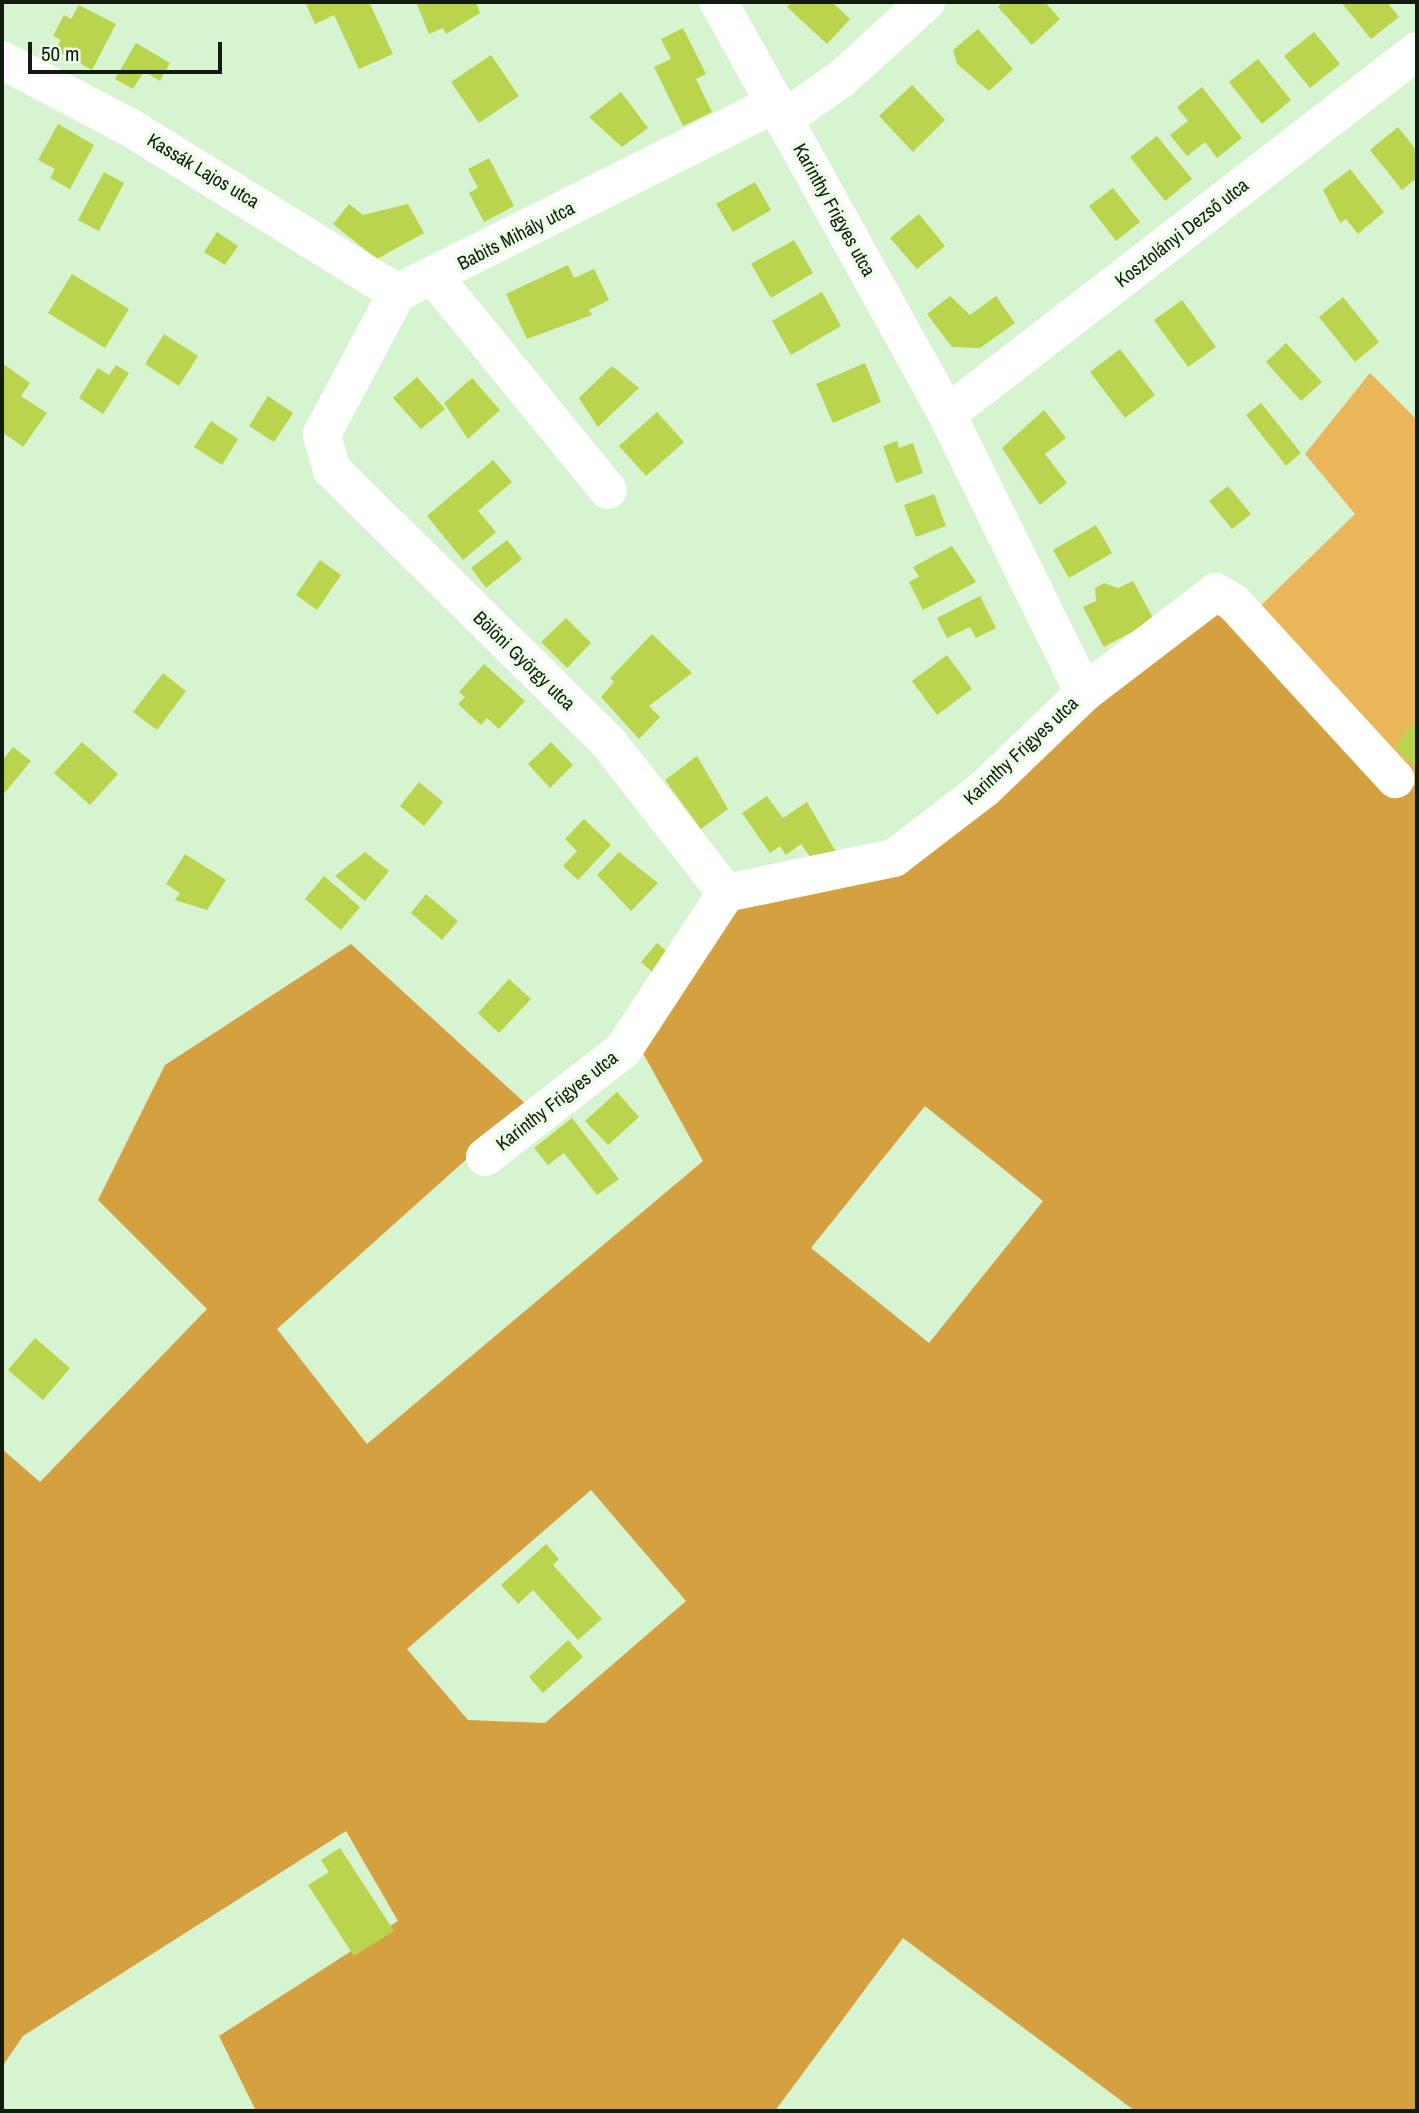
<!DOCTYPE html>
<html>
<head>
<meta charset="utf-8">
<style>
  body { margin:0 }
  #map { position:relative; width:1419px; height:2113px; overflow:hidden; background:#d7f4d0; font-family:"Archivo Narrow",sans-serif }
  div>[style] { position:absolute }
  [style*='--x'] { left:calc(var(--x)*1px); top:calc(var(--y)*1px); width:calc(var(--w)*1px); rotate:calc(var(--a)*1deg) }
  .green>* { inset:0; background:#eab65a }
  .forest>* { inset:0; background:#d5a03f }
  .building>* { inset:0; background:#bad44e }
  .minor>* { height:38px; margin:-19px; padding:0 19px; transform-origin:19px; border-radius:19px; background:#fff }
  span { translate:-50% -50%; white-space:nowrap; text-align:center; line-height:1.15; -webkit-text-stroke:7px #ecfee7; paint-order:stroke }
  .street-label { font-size:19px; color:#111b0e }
  .frame { position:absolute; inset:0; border:4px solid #111b0e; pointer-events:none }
  .scale { position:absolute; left:28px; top:42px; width:194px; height:32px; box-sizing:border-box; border:4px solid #111b0e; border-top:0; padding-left:9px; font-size:21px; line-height:24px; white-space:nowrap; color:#111b0e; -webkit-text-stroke:5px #ecfee7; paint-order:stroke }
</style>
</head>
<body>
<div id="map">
  <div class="green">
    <div style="clip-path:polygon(1370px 373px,1417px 420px,1417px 789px,1249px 617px,1355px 514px,1305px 454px)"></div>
  </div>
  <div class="forest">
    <div style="clip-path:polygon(evenodd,1208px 605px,1249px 617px,1417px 789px,1417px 2111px,1135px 2111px,903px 1938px,775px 2111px,256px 2111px,219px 2036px,398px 1921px,346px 1831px,23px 2036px,2px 2067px,2px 1449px,40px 1482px,207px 1309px,98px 1200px,165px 1065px,351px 944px,527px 1105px,277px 1329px,367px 1444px,703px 1161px,639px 1046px,731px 908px,905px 863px,1208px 605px,925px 1106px,1043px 1201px,929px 1343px,811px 1248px,925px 1106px,1208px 605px,591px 1490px,686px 1601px,545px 1723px,468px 1720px,407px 1649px,591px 1490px)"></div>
  </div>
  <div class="building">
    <div style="clip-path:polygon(305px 2px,369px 2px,393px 54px,359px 69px,334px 15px,315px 24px)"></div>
    <div style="clip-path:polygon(416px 2px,476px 2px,480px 13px,446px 34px,443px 28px,429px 34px)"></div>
    <div style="clip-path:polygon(792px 2px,832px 2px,850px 19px,827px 44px,787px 7px)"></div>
    <div style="clip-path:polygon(1003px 2px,1045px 2px,1060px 19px,1032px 45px,998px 7px)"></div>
    <div style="clip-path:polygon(1341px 2px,1387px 2px,1399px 17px,1371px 39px)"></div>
    <div style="clip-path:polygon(79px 5px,116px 24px,92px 70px,55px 50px,61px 40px,53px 36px,64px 15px,71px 19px)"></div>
    <div style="clip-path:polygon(683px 28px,706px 74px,696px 79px,712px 112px,683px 126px,654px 67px,671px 59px,661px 39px)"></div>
    <div style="clip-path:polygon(978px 29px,1013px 69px,989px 91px,957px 64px,953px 50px)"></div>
    <div style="clip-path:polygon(1314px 32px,1340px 64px,1310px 88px,1284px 56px)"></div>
    <div style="clip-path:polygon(136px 43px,170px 63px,160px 81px,144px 71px,133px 89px,115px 79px)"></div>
    <div style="clip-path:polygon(491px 55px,519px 96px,479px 123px,451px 82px)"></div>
    <div style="clip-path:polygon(1258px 59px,1291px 100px,1262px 124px,1229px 82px)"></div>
    <div style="clip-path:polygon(912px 85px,945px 120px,913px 152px,879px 116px)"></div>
    <div style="clip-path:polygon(1202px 87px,1242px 138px,1217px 158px,1205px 142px,1187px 156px,1170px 135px,1188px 121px,1177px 107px)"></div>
    <div style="clip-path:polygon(621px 92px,648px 128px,622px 147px,589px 117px)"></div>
    <div style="clip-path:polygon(58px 124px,94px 145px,70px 189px,50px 178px,55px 169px,38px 160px)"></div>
    <div style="clip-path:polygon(1398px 127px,1417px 151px,1417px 178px,1402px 190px,1370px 150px)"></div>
    <div style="clip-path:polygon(1157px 136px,1192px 179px,1165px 201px,1130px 157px)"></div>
    <div style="clip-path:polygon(489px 158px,514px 206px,484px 222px,469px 193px,478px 188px,468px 169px)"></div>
    <div style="clip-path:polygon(1350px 169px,1384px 212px,1358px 234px,1346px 219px,1340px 223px,1323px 190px)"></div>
    <div style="clip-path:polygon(104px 172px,124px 183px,99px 231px,78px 220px)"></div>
    <div style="clip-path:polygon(755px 182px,771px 210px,733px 232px,716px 204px)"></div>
    <div style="clip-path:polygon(1113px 188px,1140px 222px,1116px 241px,1089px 206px)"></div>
    <div style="clip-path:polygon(349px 204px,363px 215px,408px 204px,424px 233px,377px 259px,333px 224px)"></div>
    <div style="clip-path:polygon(919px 214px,945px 246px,917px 269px,890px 238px)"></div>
    <div style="clip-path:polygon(217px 232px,238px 246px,225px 265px,204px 252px)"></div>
    <div style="clip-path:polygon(794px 240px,813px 273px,771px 298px,751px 264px)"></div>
    <div style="clip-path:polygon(568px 265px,574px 278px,594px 269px,609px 300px,589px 310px,592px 315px,527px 339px,506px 294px)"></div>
    <div style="clip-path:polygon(72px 274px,129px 309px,105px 348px,48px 313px)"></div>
    <div style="clip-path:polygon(822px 292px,841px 326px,791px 355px,772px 321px)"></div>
    <div style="clip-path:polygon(950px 296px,970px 315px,996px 296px,1015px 323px,980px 348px,952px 347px,927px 314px)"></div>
    <div style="clip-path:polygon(1343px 297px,1379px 342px,1355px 362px,1319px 317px)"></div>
    <div style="clip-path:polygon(1182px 300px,1216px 347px,1188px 367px,1154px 320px)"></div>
    <div style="clip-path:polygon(164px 334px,198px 356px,179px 386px,145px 364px)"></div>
    <div style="clip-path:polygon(1286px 343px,1322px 382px,1301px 401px,1266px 362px)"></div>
    <div style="clip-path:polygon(1120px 349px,1155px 395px,1125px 418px,1090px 372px)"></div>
    <div style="clip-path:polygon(2px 363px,30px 383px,21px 396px,47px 413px,23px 447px,2px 432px)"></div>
    <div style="clip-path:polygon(865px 363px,881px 402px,833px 423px,816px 384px)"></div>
    <div style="clip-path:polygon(116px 365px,129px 373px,103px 414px,79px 398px,98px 368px,109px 375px)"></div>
    <div style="clip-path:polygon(612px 366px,639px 388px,598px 427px,579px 398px)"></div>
    <div style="clip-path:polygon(417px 377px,445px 409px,421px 429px,393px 398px)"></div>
    <div style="clip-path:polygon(472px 378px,500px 410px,468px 439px,444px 403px)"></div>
    <div style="clip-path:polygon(268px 396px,293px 413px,274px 442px,249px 426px)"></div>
    <div style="clip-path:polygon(1261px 403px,1301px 453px,1286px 466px,1246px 415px)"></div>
    <div style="clip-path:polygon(1044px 410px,1066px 438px,1045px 454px,1067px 483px,1040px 505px,1002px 448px)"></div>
    <div style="clip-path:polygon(657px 412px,684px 442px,646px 476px,619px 446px)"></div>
    <div style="clip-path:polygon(211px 421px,238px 439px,222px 465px,194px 447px)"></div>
    <div style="clip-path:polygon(897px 441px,899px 448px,913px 443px,923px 473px,896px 483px,883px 446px)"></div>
    <div style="clip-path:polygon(493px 460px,512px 482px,478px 511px,496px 532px,463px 560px,427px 516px)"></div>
    <div style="clip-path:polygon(1228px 486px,1251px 514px,1232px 529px,1209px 501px)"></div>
    <div style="clip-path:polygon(934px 494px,946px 526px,916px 537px,904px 505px)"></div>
    <div style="clip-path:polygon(1096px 525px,1112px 553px,1069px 578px,1053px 550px)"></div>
    <div style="clip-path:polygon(507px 540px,522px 559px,486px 588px,471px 568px)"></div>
    <div style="clip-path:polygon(952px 546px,976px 582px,923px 610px,909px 582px,919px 577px,913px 567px)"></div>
    <div style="clip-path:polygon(320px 560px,341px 575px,317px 610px,296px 595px)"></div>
    <div style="clip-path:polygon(1133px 581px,1154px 620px,1104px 647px,1083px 607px,1096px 601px,1095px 588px,1104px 583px,1118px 588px)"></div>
    <div style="clip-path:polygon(980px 596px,996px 628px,976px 638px,970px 627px,947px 638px,937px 618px)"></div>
    <div style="clip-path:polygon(566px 618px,591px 643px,567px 668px,541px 642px)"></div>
    <div style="clip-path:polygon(652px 634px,692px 673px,649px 706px,660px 717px,639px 739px,601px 697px,614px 682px,610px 678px)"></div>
    <div style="clip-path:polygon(947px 655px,972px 689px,937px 715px,912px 681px)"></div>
    <div style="clip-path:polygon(484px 664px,525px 701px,499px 729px,487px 718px,481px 725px,458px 704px,465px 697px,459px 692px)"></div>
    <div style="clip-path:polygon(163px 673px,186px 691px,157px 730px,133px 712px)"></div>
    <div style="clip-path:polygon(1417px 720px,1417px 767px,1394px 747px)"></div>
    <div style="clip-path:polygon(82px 742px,118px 774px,90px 805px,54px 773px)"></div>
    <div style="clip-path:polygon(551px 742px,573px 765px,550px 788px,528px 764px)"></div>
    <div style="clip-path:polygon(13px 747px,31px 761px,2px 796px,2px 761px)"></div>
    <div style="clip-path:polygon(697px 756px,728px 809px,701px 829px,665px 780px)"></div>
    <div style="clip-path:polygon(419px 782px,443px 802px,424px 826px,400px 806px)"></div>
    <div style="clip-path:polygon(767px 796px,783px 818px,807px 802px,836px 852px,817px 867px,801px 844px,786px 855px,780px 846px,770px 853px,742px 813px)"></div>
    <div style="clip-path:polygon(584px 819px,611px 845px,578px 880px,563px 866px,577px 851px,565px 839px)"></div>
    <div style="clip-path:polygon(365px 852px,389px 871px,365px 901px,335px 876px)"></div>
    <div style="clip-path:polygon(619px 852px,658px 883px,631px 911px,597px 875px)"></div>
    <div style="clip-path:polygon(185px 854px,226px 880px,207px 910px,175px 900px,180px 893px,166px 884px)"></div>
    <div style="clip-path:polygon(324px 876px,360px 907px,341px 930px,305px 899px)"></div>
    <div style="clip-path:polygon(426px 894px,458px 921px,442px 940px,411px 913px)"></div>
    <div style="clip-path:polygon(657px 943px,673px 957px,657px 976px,641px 962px)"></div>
    <div style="clip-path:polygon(509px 979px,531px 999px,499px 1033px,478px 1013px)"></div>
    <div style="clip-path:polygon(617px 1092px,639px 1117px,608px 1145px,585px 1121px)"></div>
    <div style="clip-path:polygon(572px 1118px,619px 1179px,597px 1195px,564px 1153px,548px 1165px,534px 1148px)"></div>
    <div style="clip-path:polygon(35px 1338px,70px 1368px,43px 1400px,8px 1370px)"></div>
    <div style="clip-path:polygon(546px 1544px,559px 1559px,553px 1565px,602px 1619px,578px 1640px,533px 1590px,518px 1604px,501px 1585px)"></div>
    <div style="clip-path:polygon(568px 1640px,583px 1657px,543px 1693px,529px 1677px)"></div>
    <div style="clip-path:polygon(340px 1848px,394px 1931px,354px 1956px,308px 1885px,329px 1872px,321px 1860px)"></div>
  </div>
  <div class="minor">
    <div style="--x:2;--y:60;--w:146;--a:27.8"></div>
    <div style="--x:131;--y:128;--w:313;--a:31.8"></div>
    <div style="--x:784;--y:119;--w:70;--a:-35.1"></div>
    <div style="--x:841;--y:79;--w:115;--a:-42.2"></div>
    <div style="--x:434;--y:277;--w:275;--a:50.8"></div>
    <div style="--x:947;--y:414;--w:594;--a:-37.68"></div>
    <div style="--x:1084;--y:693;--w:166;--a:-37.4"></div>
    <div style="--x:1216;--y:592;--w:21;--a:31"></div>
    <div style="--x:1234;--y:603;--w:239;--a:47.5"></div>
    <div style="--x:726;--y:893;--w:192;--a:-128"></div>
    <div style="--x:608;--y:742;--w:388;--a:-135.4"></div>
    <div style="--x:332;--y:470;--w:37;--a:-106"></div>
    <div style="--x:322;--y:434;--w:160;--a:-62"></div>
    <div style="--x:397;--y:293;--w:424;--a:-26.6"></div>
    <div style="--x:485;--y:1157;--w:175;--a:-37.8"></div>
    <div style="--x:623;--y:1050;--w:188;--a:-56.7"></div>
    <div style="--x:726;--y:893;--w:172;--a:-11.8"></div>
    <div style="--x:894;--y:858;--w:113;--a:-37.5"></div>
    <div style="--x:984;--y:789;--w:139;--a:-43.8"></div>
    <div style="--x:1084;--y:693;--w:311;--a:-116.2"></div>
    <div style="--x:947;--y:414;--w:471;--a:-119"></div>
  </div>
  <div class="street-label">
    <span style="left:203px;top:171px;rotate:31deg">Kassák Lajos utca</span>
    <span style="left:834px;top:210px;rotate:61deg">Karinthy Frigyes utca</span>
    <span style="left:1182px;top:233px;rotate:-38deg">Kosztolányi Dezső utca</span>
    <span style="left:516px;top:236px;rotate:-27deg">Babits Mihály utca</span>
    <span style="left:524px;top:661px;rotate:44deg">Bölöni György utca</span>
    <span style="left:1021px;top:751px;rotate:-43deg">Karinthy Frigyes utca</span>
    <span style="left:557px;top:1101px;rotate:-38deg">Karinthy Frigyes utca</span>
  </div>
  <div class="frame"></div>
  <div class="scale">50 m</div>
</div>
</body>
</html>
